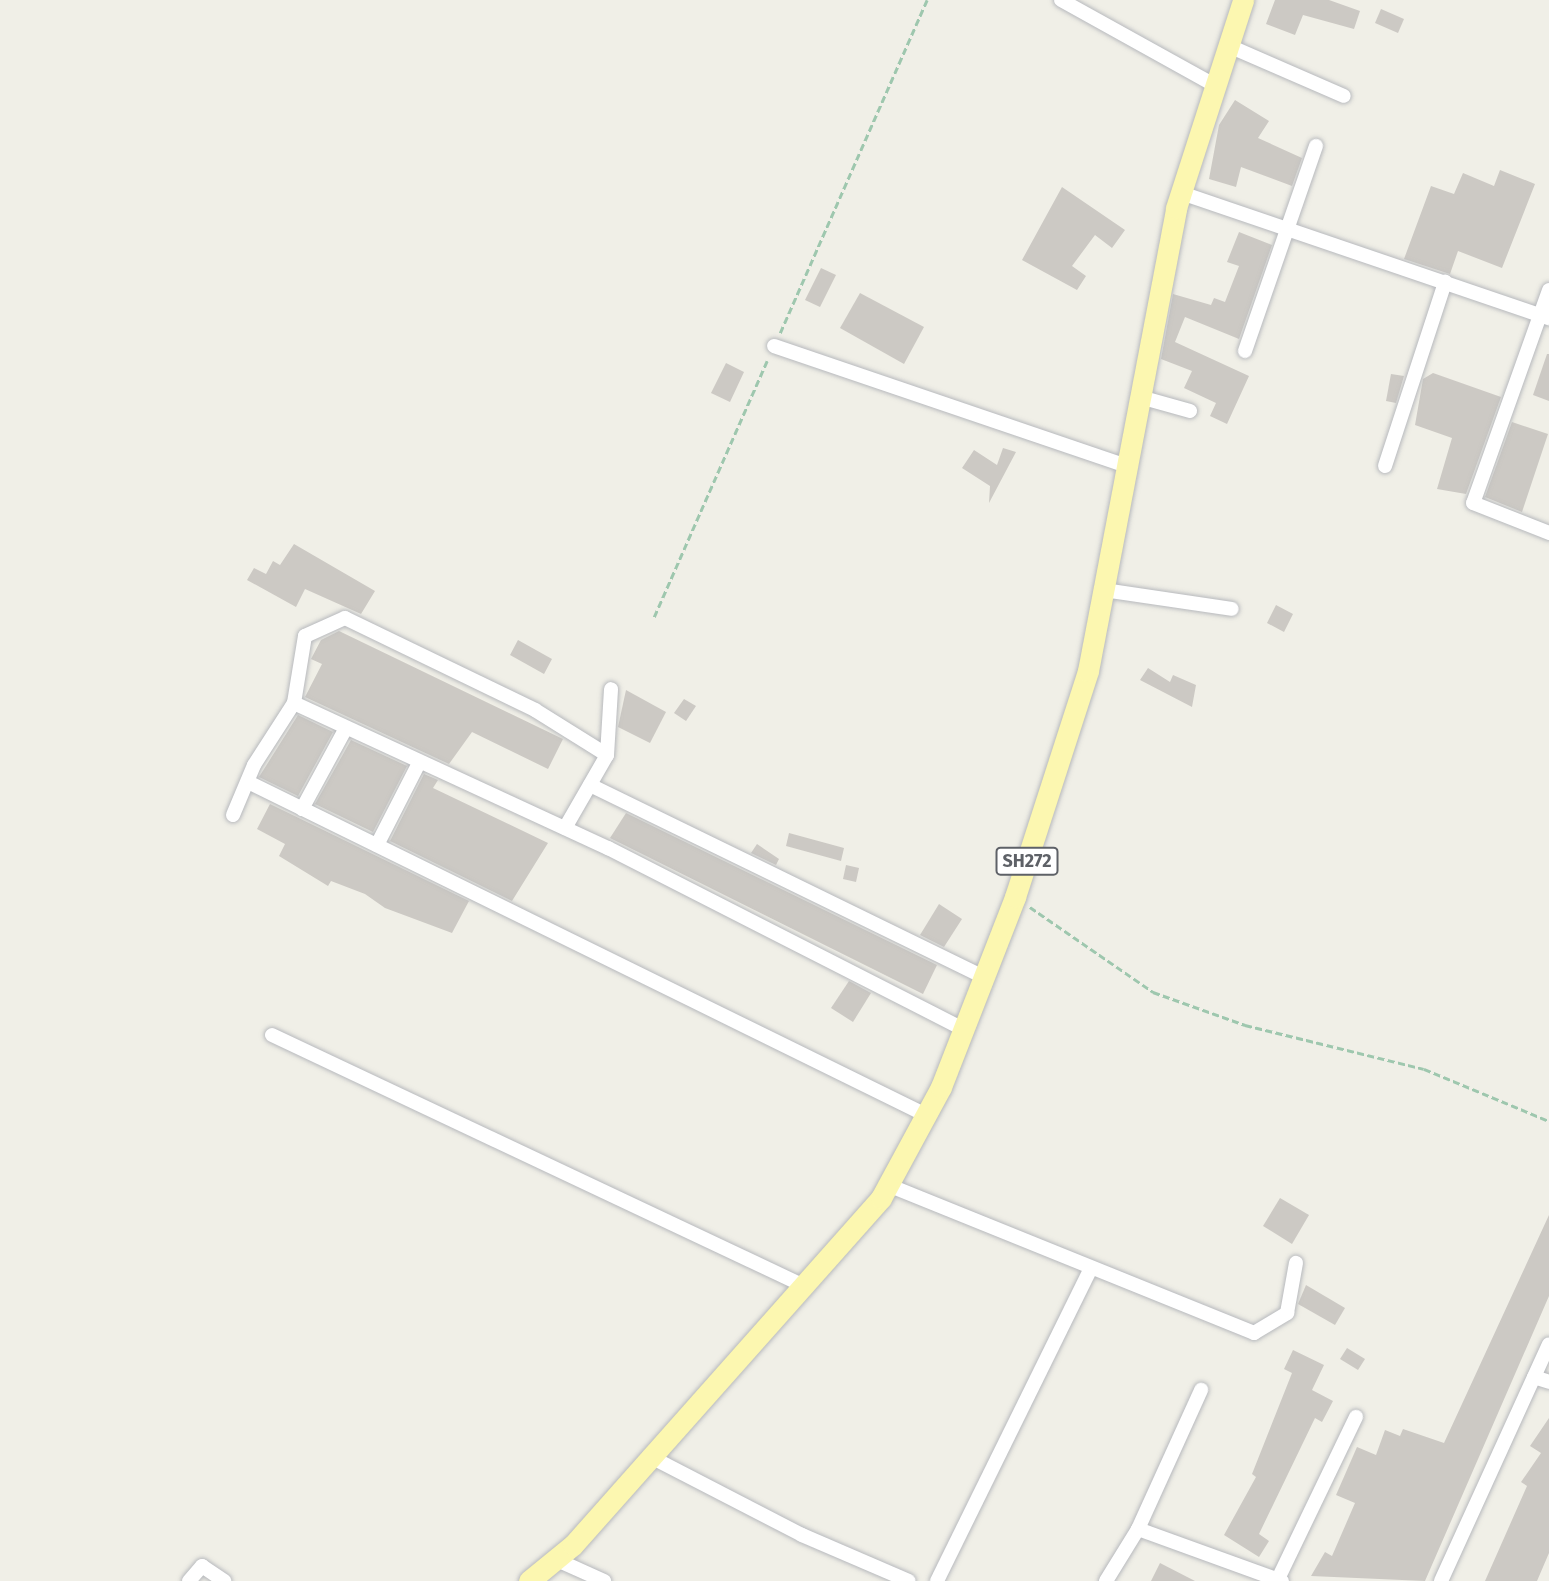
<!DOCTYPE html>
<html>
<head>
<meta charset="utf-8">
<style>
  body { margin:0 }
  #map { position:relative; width:1549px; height:1581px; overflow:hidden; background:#f0efe7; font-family:"Fira Sans",sans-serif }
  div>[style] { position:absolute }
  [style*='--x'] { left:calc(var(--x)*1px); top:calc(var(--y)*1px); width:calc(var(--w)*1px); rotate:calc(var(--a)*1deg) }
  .building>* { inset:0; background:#ccc9c4 }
  .path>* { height:2.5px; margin-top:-1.25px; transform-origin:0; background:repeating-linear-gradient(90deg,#9ec7ae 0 7px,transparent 0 10.5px) }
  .roads { filter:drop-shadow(0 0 2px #b7b9bd) drop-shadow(0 0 2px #b7b9bd) }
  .minor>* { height:14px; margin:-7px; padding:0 7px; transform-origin:7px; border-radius:7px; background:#fff }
  .primary>* { height:21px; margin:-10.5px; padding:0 10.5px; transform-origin:10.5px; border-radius:10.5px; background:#fcf7b0 }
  span { translate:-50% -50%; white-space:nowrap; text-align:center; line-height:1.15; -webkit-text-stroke:5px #fff; paint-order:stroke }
  .shield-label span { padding:2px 5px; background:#fff; border:2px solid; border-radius:5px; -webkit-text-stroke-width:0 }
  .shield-label { font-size:18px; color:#5e6167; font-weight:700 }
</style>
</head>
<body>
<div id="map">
  <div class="building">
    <div style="clip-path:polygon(1275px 0,1329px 0,1360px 11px,1354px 29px,1303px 15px,1295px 35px,1266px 24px)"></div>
    <div style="clip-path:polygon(1381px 9px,1404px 19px,1398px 33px,1375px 23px)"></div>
    <div style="clip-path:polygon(1235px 100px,1269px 121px,1258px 138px,1302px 158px,1292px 186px,1241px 167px,1236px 187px,1209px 179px,1219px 125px)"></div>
    <div style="clip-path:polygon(1500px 170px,1535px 184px,1502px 268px,1458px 251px,1450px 274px,1404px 259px,1431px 186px,1454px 194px,1463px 173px,1494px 186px)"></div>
    <div style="clip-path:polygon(1062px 187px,1125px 230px,1112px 248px,1095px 235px,1072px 266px,1086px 276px,1077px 290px,1022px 260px)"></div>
    <div style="clip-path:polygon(1239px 232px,1272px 245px,1239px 339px,1185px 317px,1175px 342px,1249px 376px,1227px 424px,1210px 416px,1216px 403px,1184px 388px,1192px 371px,1161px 359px,1173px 294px,1211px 305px,1214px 298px,1225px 302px,1239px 266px,1227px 262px)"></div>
    <div style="clip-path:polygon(821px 268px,836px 275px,820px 307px,805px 300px)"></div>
    <div style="clip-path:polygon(860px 293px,924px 327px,904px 364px,840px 328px)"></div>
    <div style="clip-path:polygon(1547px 354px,1549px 354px,1549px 401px,1533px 395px)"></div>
    <div style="clip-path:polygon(726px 363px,744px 372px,730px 402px,711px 393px)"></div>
    <div style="clip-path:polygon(1433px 373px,1501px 397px,1466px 494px,1437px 489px,1452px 438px,1415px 425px,1423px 379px)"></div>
    <div style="clip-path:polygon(1391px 374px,1404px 376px,1396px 403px,1386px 401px)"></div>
    <div style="clip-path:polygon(1512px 422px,1548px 434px,1522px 512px,1485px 497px)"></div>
    <div style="clip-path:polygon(1003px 448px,1016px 452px,989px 503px,990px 486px,962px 468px,974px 450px,997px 465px)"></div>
    <div style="clip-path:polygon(294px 544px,375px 591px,361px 614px,305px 589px,296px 607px,247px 580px,254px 568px,266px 574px,273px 561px,280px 565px)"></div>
    <div style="clip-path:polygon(1276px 605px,1293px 614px,1284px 632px,1267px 623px)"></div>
    <div style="clip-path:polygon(339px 631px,563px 739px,548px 769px,472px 732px,449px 764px,305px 697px,322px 664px,311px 659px,321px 640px)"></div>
    <div style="clip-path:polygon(518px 640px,552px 659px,544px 674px,510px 655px)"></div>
    <div style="clip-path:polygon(1148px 668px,1170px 682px,1173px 675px,1196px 685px,1192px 707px,1140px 680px)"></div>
    <div style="clip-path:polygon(626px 690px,666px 712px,650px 743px,618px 727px)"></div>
    <div style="clip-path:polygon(684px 699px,696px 706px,686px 721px,674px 713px)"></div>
    <div style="clip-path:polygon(298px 715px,333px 732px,298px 796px,259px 777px)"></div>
    <div style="clip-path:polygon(351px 740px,407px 766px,373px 832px,315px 804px)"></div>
    <div style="clip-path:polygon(424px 774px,438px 780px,433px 788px,548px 843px,512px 901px,390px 841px)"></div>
    <div style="clip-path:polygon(270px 804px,469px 901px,452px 933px,385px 908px,365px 894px,331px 881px,328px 886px,279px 856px,285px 844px,257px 829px)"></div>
    <div style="clip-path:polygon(626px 813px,937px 965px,923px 994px,610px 838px)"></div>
    <div style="clip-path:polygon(789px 833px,844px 848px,841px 861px,786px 846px)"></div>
    <div style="clip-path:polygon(757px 844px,779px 859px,776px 865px,751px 853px)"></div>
    <div style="clip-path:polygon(846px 865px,859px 868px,856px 882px,843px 879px)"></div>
    <div style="clip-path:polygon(939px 904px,962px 919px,944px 947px,920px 935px)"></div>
    <div style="clip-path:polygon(849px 981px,871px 993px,853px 1022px,831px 1008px)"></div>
    <div style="clip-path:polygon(1280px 1198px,1309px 1215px,1292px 1244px,1263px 1226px)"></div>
    <div style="clip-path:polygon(1549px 1215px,1549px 1296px,1425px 1581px,1311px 1576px,1325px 1552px,1332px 1556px,1355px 1503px,1336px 1495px,1357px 1447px,1376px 1455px,1385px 1430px,1400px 1436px,1403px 1429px,1444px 1443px)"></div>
    <div style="clip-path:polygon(1306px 1285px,1345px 1308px,1335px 1325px,1298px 1304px)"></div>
    <div style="clip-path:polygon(1347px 1348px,1365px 1359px,1358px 1370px,1340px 1359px)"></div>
    <div style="clip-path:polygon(1293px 1350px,1324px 1365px,1312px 1390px,1333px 1401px,1322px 1422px,1315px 1418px,1259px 1534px,1269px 1541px,1259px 1557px,1224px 1535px,1256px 1477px,1252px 1474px,1292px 1373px,1284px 1369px)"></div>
    <div style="clip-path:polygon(1549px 1418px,1549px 1553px,1537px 1581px,1485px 1581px,1527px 1486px,1521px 1482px,1541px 1453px,1530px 1446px)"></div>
    <div style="clip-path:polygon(1160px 1563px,1195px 1581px,1151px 1581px)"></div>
  </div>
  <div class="path">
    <div style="--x:780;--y:333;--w:364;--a:-66.2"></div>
    <div style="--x:654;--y:617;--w:280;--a:-66.2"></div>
    <div style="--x:1030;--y:907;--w:150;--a:34.6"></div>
    <div style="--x:1153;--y:992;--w:98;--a:19.7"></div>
    <div style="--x:1245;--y:1025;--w:184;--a:13.8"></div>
    <div style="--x:1424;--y:1069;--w:135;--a:22.6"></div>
  </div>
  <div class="roads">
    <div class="minor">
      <div style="--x:1061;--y:0;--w:177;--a:29"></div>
      <div style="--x:1229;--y:46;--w:125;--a:23.5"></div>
      <div style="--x:1181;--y:193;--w:389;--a:18.8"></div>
      <div style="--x:1549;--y:290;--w:226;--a:109.6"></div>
      <div style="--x:1473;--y:503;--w:82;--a:21.5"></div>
      <div style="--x:774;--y:346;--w:373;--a:18.8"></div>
      <div style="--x:1245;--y:351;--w:217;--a:-70.9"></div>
      <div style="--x:1140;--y:397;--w:52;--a:15.6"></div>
      <div style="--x:1385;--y:466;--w:194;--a:-71.9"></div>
      <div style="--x:1104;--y:590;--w:129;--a:8.4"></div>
      <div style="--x:294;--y:703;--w:346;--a:24.8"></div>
      <div style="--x:608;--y:848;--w:399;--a:27"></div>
      <div style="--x:248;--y:782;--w:755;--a:26.16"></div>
      <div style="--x:590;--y:785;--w:438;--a:26"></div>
      <div style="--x:302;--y:809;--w:92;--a:-61.5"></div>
      <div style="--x:233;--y:815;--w:54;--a:-67.2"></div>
      <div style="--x:254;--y:765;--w:74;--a:-57.2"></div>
      <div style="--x:294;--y:703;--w:68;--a:-80.7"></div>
      <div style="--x:305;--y:636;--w:44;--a:-24.2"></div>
      <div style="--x:345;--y:618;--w:211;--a:25.8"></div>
      <div style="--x:535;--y:710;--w:85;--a:32"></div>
      <div style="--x:565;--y:828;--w:84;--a:-60.1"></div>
      <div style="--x:607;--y:755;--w:66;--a:-86.5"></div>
      <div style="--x:377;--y:845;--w:92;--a:-62.9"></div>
      <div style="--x:272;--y:1035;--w:586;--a:25.25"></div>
      <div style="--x:888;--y:1185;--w:395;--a:22"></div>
      <div style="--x:1254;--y:1333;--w:39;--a:-31"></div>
      <div style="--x:1287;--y:1313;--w:51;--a:-79.8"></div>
      <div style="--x:1534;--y:1377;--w:16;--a:18"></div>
      <div style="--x:649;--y:1456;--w:172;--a:27.3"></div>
      <div style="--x:802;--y:1535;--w:116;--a:23.3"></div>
      <div style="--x:1138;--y:1529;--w:153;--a:-65.6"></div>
      <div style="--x:555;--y:1559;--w:54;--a:24.2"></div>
      <div style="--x:1278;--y:1579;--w:180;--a:-64.3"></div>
      <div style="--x:189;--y:1581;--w:20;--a:-49"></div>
      <div style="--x:202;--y:1566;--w:27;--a:34"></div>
      <div style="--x:937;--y:1581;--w:349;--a:-63.8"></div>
      <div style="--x:1106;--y:1581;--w:61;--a:-58.4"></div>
      <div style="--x:1138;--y:1529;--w:153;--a:19.9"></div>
      <div style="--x:1441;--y:1581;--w:260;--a:-65.5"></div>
    </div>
    <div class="primary">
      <div style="--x:529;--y:1581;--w:57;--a:-39.3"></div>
      <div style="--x:573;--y:1545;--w:464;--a:-48.4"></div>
      <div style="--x:881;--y:1198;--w:126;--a:-61.6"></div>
      <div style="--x:941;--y:1087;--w:204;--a:-68.7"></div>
      <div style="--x:1015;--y:897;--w:237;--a:-72.1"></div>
      <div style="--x:1088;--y:671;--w:471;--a:-79.2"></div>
      <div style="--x:1176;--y:208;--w:219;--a:-72.1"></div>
    </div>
  </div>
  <div class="shield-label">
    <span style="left:1027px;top:861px">SH272</span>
  </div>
</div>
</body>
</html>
